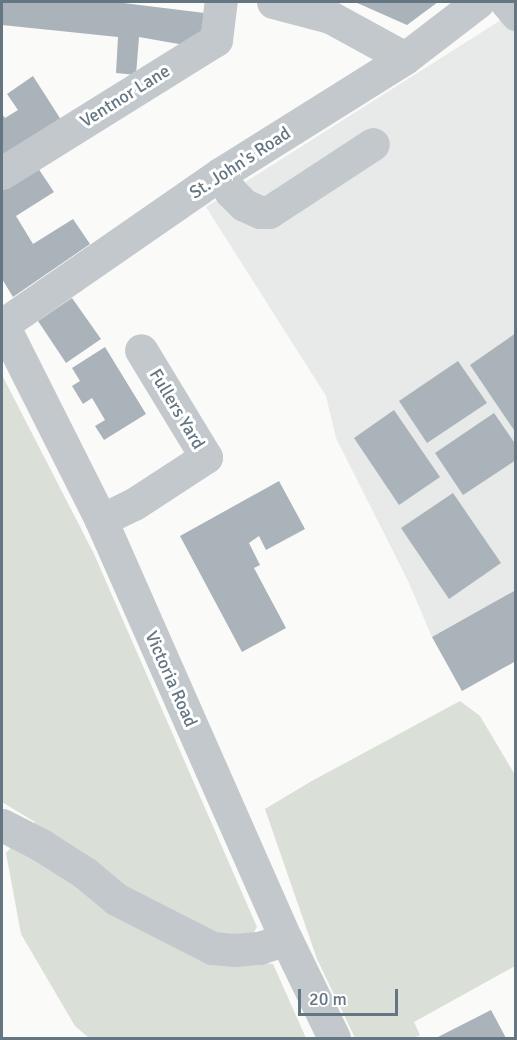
<!DOCTYPE html>
<html>
<head>
<meta charset="utf-8">
<style>
  body { margin:0 }
  #map { position:relative; width:517px; height:1040px; overflow:hidden; background:#fafaf8; font-family:Signika,sans-serif }
  div>[style] { position:absolute }
  [style*='--x'] { left:calc(var(--x)*1px); top:calc(var(--y)*1px); width:calc(var(--w)*1px); rotate:calc(var(--a)*1deg) }
  .built>* { inset:0; background:#e8e9e9 }
  .green>* { inset:0; background:#dadfd7 }
  .building>* { inset:0; background:#aab3b9 }
  .minor>* { height:33px; margin:-16.5px; padding:0 16.5px; transform-origin:16.5px; border-radius:16.5px; background:#c3c8cc }
  span { translate:-50% -50%; white-space:nowrap; text-align:center; line-height:1.15; -webkit-text-stroke:6px #fff; paint-order:stroke }
  .street-label { font-size:18px; color:#657683 }
  .frame { position:absolute; inset:0; border:3px solid #657683; pointer-events:none }
  .scale { position:absolute; left:298px; top:989px; width:100px; height:27px; box-sizing:border-box; border:3px solid #657683; border-top:0; padding-left:8px; font-size:18px; line-height:21px; white-space:nowrap; color:#657683; -webkit-text-stroke:4px #fff; paint-order:stroke }
</style>
</head>
<body>
<div id="map">
  <div class="built">
    <div style="clip-path:polygon(515px 11px,515px 661px,462px 691px,432px 637px,408px 581px,336px 438px,326px 396px,206px 207px)"></div>
  </div>
  <div class="green">
    <div style="clip-path:polygon(2px 375px,94px 554px,257px 927px,253px 934px,265px 963px,273px 964px,306px 1038px,89px 1038px,75px 1026px,21px 934px,6px 853px,35px 822px,2px 802px)"></div>
    <div style="clip-path:polygon(460px 701px,480px 716px,515px 775px,515px 966px,414px 1022px,420px 1035px,414px 1038px,355px 1038px,317px 959px,265px 809px,310px 782px)"></div>
  </div>
  <div class="building">
    <div style="clip-path:polygon(2px 2px,115px 2px,213px 14px,190px 46px,139px 37px,136px 75px,116px 73px,118px 37px,2px 25px)"></div>
    <div style="clip-path:polygon(355px 2px,438px 2px,407px 25px)"></div>
    <div style="clip-path:polygon(33px 76px,65px 126px,2px 167px,2px 114px,5px 118px,18px 110px,7px 94px)"></div>
    <div style="clip-path:polygon(32px 159px,54px 192px,16px 216px,33px 244px,73px 219px,90px 244px,13px 297px,2px 279px,2px 179px)"></div>
    <div style="clip-path:polygon(72px 298px,101px 339px,66px 363px,38px 321px)"></div>
    <div style="clip-path:polygon(516px 333px,516px 433px,470px 365px)"></div>
    <div style="clip-path:polygon(105px 347px,146px 414px,104px 440px,95px 426px,105px 420px,92px 398px,83px 404px,72px 386px,80px 381px,72px 368px)"></div>
    <div style="clip-path:polygon(458px 361px,487px 403px,427px 443px,399px 401px)"></div>
    <div style="clip-path:polygon(394px 410px,440px 477px,399px 505px,354px 438px)"></div>
    <div style="clip-path:polygon(494px 413px,516px 445px,516px 460px,463px 495px,435px 453px)"></div>
    <div style="clip-path:polygon(279px 481px,305px 529px,266px 550px,259px 536px,249px 543px,260px 565px,254px 568px,286px 628px,242px 652px,180px 536px)"></div>
    <div style="clip-path:polygon(453px 493px,501px 563px,449px 599px,401px 528px)"></div>
    <div style="clip-path:polygon(516px 590px,516px 661px,462px 691px,432px 637px)"></div>
    <div style="clip-path:polygon(491px 1010px,506px 1038px,436px 1038px)"></div>
  </div>
  <div class="minor">
    <div style="--x:273;--y:2;--w:59;--a:14.7"></div>
    <div style="--x:330;--y:17;--w:85;--a:28.7"></div>
    <div style="--x:506;--y:2;--w:16;--a:50"></div>
    <div style="--x:2;--y:173;--w:252;--a:-31.9"></div>
    <div style="--x:216;--y:40;--w:38;--a:-83"></div>
    <div style="--x:220;--y:174;--w:21;--a:59"></div>
    <div style="--x:231;--y:192;--w:18;--a:45"></div>
    <div style="--x:244;--y:205;--w:17;--a:24"></div>
    <div style="--x:260;--y:212;--w:9;--a:0"></div>
    <div style="--x:269;--y:212;--w:124;--a:-33.2"></div>
    <div style="--x:2;--y:323;--w:220;--a:63.3"></div>
    <div style="--x:101;--y:520;--w:458;--a:66.2"></div>
    <div style="--x:286;--y:939;--w:110;--a:64.1"></div>
    <div style="--x:2;--y:325;--w:265;--a:-34.7"></div>
    <div style="--x:220;--y:174;--w:218;--a:-32.1"></div>
    <div style="--x:405;--y:58;--w:92;--a:-37.5"></div>
    <div style="--x:101;--y:520;--w:37;--a:-26"></div>
    <div style="--x:134;--y:504;--w:86;--a:-33.1"></div>
    <div style="--x:206;--y:457;--w:125;--a:-121.3"></div>
    <div style="--x:2;--y:825;--w:44;--a:27.1"></div>
    <div style="--x:41;--y:845;--w:52;--a:32.5"></div>
    <div style="--x:85;--y:873;--w:40;--a:40"></div>
    <div style="--x:116;--y:899;--w:108;--a:27"></div>
    <div style="--x:212;--y:948;--w:22;--a:5"></div>
    <div style="--x:234;--y:950;--w:25;--a:-5"></div>
    <div style="--x:259;--y:948;--w:28;--a:-18"></div>
  </div>
  <div class="street-label">
    <span style="left:125px;top:96px;rotate:-32deg">Ventnor Lane</span>
    <span style="left:240px;top:163px;rotate:-33deg">St. John's Road</span>
    <span style="left:177px;top:409px;rotate:59deg">Fullers Yard</span>
    <span style="left:171px;top:679px;rotate:66deg">Victoria Road</span>
  </div>
  <div class="frame"></div>
  <div class="scale">20 m</div>
</div>
</body>
</html>
